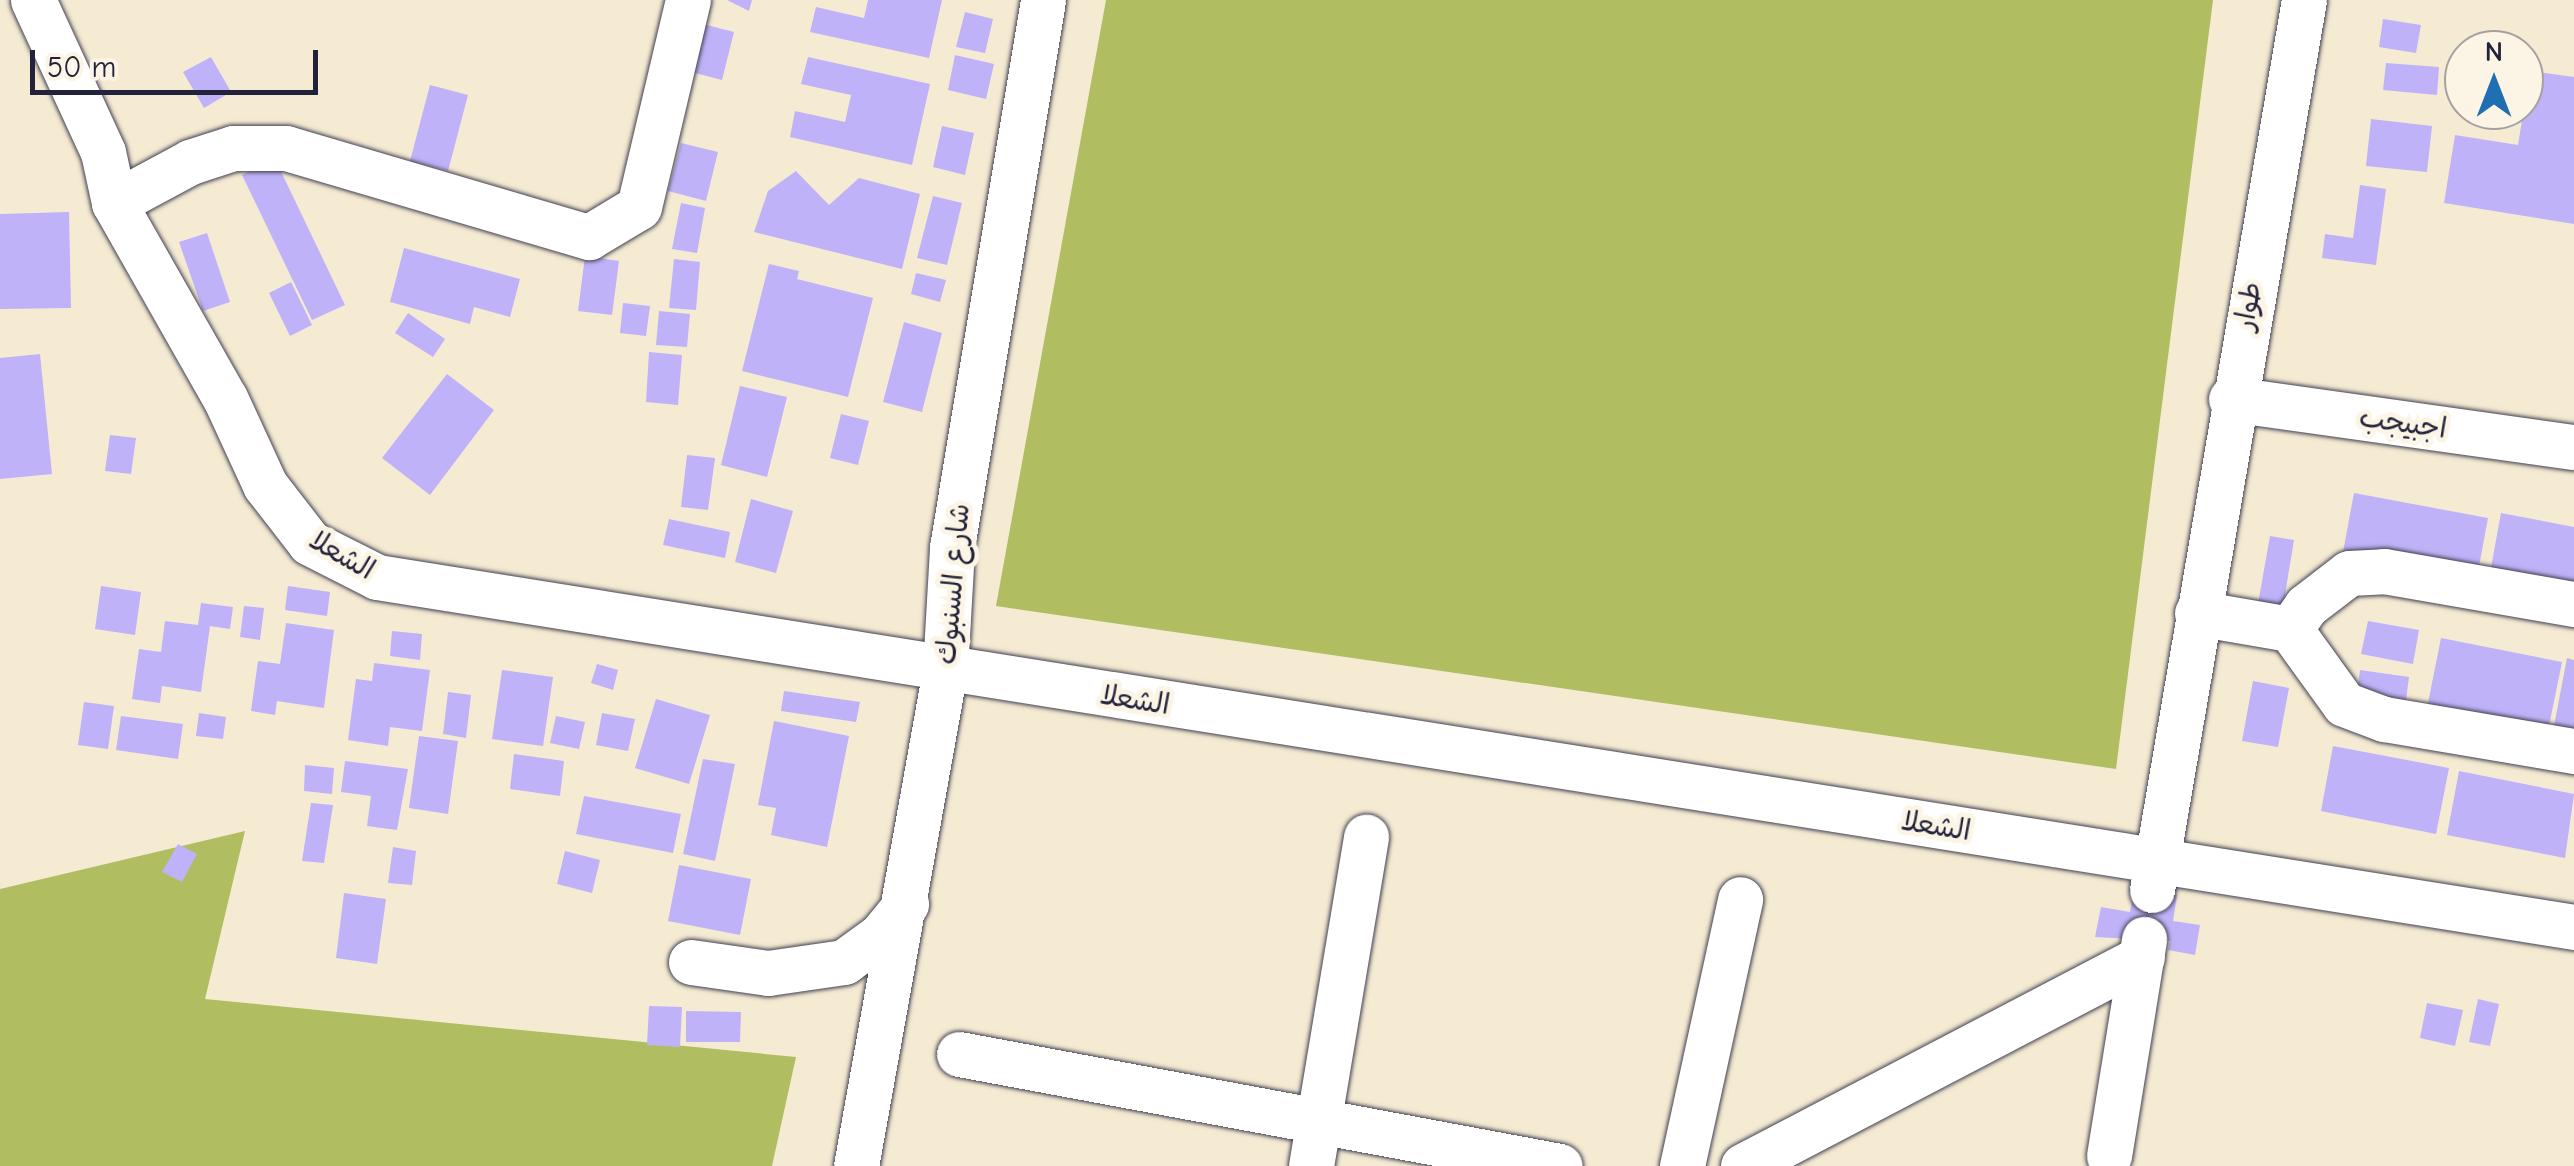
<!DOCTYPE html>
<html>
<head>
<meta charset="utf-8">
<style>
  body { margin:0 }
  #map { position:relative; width:2574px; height:1166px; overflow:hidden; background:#f5ebd3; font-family:"Comic Neue","Playpen Sans Arabic",sans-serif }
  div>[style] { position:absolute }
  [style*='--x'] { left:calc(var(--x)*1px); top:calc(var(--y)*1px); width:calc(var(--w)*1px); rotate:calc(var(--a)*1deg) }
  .green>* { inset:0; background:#b0bd60 }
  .building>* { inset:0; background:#c0b2f8 }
  .roads { filter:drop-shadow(0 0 2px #424052) drop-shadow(0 0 2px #424052) }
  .street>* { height:45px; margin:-22.5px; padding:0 22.5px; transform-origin:22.5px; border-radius:22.5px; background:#fff }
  span { translate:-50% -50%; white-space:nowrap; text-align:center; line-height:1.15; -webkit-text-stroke:10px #fcf5e5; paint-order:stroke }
  .street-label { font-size:28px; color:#22223b }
  .north { position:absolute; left:2444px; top:30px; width:100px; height:100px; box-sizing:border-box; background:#fcf5e5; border:2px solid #a5a1a1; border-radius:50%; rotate:0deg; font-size:28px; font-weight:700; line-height:40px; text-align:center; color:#22223b }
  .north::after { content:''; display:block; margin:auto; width:35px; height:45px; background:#1f6fb2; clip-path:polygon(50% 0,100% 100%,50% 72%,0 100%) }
  .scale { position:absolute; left:30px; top:50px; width:288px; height:45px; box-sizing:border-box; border:5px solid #22223b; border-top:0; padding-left:12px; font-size:30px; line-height:35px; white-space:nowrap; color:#22223b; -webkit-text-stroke:8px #fcf5e5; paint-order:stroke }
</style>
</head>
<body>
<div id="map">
  <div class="green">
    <div style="clip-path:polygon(1106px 0,2213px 0,2116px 769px,996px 606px)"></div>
    <div style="clip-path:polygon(245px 831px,205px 999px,796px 1057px,772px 1166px,0 1166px,0 889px)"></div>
  </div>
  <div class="building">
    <div style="clip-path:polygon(727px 0,752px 0,749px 11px)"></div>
    <div style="clip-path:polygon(868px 0,942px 0,929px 58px,810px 32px,816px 7px,864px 18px)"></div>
    <div style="clip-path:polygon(965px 12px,993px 19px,985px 53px,956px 47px)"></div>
    <div style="clip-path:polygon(2383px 19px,2421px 25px,2416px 53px,2379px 47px)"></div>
    <div style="clip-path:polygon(703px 24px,734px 32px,722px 80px,691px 72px)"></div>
    <div style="clip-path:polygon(955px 55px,994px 64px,986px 99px,948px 90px)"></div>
    <div style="clip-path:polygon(211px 57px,231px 92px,204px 108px,183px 72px)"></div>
    <div style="clip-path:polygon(808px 57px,930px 84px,912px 165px,790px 137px,795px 111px,845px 122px,851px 95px,801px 84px)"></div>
    <div style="clip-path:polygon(2386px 63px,2439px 67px,2437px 95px,2383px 90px)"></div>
    <div style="clip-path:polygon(2530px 71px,2574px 77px,2574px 224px,2444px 203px,2455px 135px,2518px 145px)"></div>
    <div style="clip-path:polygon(430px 85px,468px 95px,448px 171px,410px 161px)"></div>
    <div style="clip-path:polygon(2371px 119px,2432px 126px,2427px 172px,2366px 166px)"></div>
    <div style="clip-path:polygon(942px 126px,974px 133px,965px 175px,933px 167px)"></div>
    <div style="clip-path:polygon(681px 143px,718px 152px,706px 201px,668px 191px)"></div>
    <div style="clip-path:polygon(275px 159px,345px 305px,312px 320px,242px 175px)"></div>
    <div style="clip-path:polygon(796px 171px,829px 205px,859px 178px,920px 194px,902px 269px,754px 232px,768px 191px)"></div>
    <div style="clip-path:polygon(2360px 185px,2386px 189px,2376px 265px,2322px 258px,2325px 234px,2353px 238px)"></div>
    <div style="clip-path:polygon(933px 196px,962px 203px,947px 265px,917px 258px)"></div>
    <div style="clip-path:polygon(681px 203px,705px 208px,697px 253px,672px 249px)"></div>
    <div style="clip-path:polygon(69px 212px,71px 308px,0 309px,0 214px)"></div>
    <div style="clip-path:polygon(207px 233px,230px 302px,203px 311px,179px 242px)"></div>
    <div style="clip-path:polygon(404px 248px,520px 279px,510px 317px,474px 307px,470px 324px,390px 302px)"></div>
    <div style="clip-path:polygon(585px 256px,619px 261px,612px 315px,578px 311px)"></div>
    <div style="clip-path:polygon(674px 259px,700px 262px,696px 310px,669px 308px)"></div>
    <div style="clip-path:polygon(769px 264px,799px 271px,797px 279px,873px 298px,848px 397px,742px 371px)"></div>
    <div style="clip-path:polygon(916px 273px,946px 280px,940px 302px,911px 294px)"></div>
    <div style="clip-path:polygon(291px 282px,312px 325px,290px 336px,269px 293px)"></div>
    <div style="clip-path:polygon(623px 303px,650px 306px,646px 336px,620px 333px)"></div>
    <div style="clip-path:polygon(659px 311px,690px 314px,687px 347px,656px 345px)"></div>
    <div style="clip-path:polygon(408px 313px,445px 339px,433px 357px,395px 333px)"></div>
    <div style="clip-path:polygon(904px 322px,942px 333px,922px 412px,883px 402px)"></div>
    <div style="clip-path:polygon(649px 352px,682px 355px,678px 405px,646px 402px)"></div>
    <div style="clip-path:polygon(40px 354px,52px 474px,0 479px,0 358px)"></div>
    <div style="clip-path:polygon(447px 374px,494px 410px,430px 495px,382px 458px)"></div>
    <div style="clip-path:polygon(740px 386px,787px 397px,767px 477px,721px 465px)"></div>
    <div style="clip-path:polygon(841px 414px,869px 421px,858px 465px,830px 458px)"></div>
    <div style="clip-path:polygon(110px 435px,136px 438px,131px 474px,105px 471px)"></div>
    <div style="clip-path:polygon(687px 455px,715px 458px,708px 510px,681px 507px)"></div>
    <div style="clip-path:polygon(2354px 493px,2488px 518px,2477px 577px,2343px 552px)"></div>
    <div style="clip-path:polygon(751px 499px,793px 511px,776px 573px,735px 562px)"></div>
    <div style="clip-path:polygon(2501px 513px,2574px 527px,2574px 590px,2490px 573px)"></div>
    <div style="clip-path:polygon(669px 519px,730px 532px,725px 558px,663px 545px)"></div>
    <div style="clip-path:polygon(2270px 536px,2294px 540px,2281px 619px,2256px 615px)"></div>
    <div style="clip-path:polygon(101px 586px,141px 592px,135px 635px,95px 629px)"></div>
    <div style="clip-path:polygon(288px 586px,330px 592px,327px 616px,285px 610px)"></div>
    <div style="clip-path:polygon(201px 603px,233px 607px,230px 629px,210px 626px,201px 692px,162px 686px,160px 703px,132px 699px,139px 649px,161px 652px,165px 621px,198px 625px)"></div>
    <div style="clip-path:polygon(244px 606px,264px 608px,260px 640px,240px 637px)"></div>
    <div style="clip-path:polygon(2368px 621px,2419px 630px,2413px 664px,2361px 654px)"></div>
    <div style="clip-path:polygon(286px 623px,334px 630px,324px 708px,277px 701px,275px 715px,251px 711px,258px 661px,280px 664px)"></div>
    <div style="clip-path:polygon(392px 631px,422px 634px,420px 660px,390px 656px)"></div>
    <div style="clip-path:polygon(2441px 638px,2562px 662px,2548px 731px,2427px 708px)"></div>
    <div style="clip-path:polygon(2567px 658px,2574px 660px,2574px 735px,2553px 731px)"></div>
    <div style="clip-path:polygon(374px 663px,430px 670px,422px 731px,390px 727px,388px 746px,348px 740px,356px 679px,372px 681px)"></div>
    <div style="clip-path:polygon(597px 664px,618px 670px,613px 690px,591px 683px)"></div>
    <div style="clip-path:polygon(502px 670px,553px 677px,543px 746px,492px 739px)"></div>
    <div style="clip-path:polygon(2360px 670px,2409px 677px,2405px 708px,2356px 702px)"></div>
    <div style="clip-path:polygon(2253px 681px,2289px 688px,2278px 747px,2242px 741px)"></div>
    <div style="clip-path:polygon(784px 691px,860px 702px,856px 722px,781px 711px)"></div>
    <div style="clip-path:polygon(448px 692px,471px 695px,466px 738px,443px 734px)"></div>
    <div style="clip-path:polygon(656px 699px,710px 715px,689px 784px,635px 768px)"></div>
    <div style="clip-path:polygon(84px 702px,114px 706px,108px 749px,78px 745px)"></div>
    <div style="clip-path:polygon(199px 713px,226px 717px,223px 739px,196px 736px)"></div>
    <div style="clip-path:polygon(602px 713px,635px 719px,628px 751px,596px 745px)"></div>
    <div style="clip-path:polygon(121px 716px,183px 724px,178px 759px,116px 750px)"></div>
    <div style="clip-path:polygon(556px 716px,585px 722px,579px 749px,550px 743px)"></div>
    <div style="clip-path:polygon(774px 721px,849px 736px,827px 847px,771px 835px,776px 808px,758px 805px)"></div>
    <div style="clip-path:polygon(419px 736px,458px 741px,448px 814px,409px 808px)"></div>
    <div style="clip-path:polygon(2333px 746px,2449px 768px,2436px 834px,2321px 811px)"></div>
    <div style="clip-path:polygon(514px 754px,564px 761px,560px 796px,510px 789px)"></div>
    <div style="clip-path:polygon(703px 759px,735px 764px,715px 861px,683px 854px)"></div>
    <div style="clip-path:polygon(345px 761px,408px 769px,397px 830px,367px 826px,371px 796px,341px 792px)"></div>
    <div style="clip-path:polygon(305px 765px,334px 768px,332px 794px,304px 791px)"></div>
    <div style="clip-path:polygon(2459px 771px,2574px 794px,2565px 858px,2447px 835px)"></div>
    <div style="clip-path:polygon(584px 796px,681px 814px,673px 853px,576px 834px)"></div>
    <div style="clip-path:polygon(311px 803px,333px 805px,324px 863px,302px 861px)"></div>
    <div style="clip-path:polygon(178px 844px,197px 854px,182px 882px,162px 872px)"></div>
    <div style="clip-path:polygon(393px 847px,416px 851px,412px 885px,388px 883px)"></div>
    <div style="clip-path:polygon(565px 851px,600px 860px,592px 893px,557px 884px)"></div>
    <div style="clip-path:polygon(679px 865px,751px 879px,740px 935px,668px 921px)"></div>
    <div style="clip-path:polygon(2134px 888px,2177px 895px,2173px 921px,2200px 925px,2195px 955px,2168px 950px,2170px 941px,2095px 937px,2101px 907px,2130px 912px)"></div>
    <div style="clip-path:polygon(344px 893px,386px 899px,377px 964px,336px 958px)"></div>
    <div style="clip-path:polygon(2478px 999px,2499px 1004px,2490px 1046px,2469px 1042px)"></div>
    <div style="clip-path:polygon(2427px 1003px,2463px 1010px,2455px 1046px,2420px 1038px)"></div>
    <div style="clip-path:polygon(649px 1006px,682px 1007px,680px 1047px,647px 1045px)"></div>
    <div style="clip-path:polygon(686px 1011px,741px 1012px,740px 1042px,686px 1042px)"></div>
  </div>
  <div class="roads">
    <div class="street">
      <div style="--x:33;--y:0;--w:167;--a:65.3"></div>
      <div style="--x:103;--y:152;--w:52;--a:77.8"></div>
      <div style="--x:114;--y:203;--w:224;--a:60.4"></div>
      <div style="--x:225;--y:398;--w:96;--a:65.3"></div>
      <div style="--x:265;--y:485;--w:73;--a:52.2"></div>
      <div style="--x:310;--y:543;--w:75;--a:26.9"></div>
      <div style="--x:377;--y:577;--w:2225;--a:9.05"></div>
      <div style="--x:114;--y:203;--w:86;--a:-28.3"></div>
      <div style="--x:190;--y:162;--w:45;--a:-18"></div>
      <div style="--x:233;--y:148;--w:53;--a:0"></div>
      <div style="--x:286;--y:148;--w:316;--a:16.4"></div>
      <div style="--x:589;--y:237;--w:58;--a:-31"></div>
      <div style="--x:639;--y:207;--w:213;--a:-76.7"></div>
      <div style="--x:2231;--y:399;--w:346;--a:8"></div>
      <div style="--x:2197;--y:613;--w:94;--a:9.8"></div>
      <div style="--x:2290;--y:629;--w:92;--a:54.2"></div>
      <div style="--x:2344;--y:704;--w:43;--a:20.6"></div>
      <div style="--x:2384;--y:719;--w:193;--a:9.6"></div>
      <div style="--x:2290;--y:629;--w:28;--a:-55"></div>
      <div style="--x:2306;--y:606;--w:54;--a:-37.5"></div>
      <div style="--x:2349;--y:573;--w:35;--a:-3"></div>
      <div style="--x:2384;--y:571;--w:193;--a:9.9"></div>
      <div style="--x:2152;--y:890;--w:903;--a:-80.31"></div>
      <div style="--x:691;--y:962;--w:78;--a:8.1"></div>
      <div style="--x:768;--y:973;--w:77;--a:-8.2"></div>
      <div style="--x:844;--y:962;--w:46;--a:-36.1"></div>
      <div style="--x:881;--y:935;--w:40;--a:-51"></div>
      <div style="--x:959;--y:1054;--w:611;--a:10.56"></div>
      <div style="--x:2109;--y:1156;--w:220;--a:-80.8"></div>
      <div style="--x:856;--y:1166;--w:504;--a:-79.83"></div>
      <div style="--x:945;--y:670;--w:123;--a:-86.7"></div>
      <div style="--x:952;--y:547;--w:555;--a:-80.55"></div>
      <div style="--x:1311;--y:1166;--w:334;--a:-80.5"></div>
      <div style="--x:1682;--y:1166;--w:273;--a:-77.7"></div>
      <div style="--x:1743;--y:1166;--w:450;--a:-27.6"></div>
    </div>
  </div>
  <div class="street-label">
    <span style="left:2248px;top:306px;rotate:-80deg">طوار</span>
    <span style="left:2403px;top:423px;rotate:8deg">اجبيجب</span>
    <span style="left:342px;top:555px;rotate:30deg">الشعلا</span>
    <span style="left:953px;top:584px;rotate:-85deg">شارع السنبوك</span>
    <span style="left:1135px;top:700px;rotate:9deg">الشعلا</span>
    <span style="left:1936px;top:826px;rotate:9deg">الشعلا</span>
  </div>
  <div class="north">N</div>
  <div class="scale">50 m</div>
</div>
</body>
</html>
